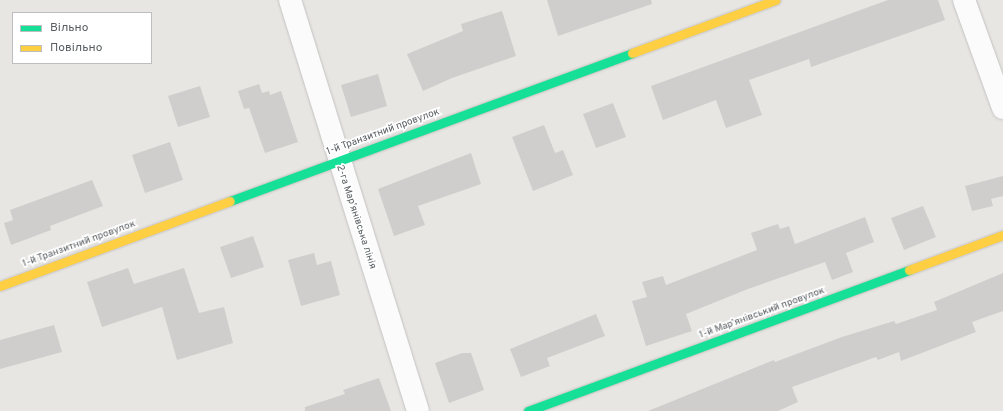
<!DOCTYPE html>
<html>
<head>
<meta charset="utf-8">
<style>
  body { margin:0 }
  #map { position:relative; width:1003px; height:411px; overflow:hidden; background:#e8e6e3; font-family:Overpass,sans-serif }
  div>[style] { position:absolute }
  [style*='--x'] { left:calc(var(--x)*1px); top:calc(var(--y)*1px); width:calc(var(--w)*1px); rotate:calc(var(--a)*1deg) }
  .building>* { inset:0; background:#d0cecc }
  .roads { filter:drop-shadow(0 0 1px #c3c3c2) drop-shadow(0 0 1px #c3c3c2) }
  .street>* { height:22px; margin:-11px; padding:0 11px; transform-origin:11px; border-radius:11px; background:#fcfbfb }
  .fast>* { height:9px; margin:-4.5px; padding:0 4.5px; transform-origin:4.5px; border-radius:4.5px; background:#16e098 }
  .slow>* { height:9px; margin:-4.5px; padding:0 4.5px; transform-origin:4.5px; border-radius:4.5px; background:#ffcf43 }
  span { translate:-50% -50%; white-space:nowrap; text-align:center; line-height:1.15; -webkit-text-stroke:3.5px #fff; paint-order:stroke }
  .street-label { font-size:10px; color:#585d60 }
  .legend { position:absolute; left:12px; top:12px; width:140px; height:52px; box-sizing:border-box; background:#fff; border:1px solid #bcbebf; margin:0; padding:5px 7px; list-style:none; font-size:12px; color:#585d60 }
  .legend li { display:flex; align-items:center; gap:8px; height:20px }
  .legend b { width:20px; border:1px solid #bcbebf }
</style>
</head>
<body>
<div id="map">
  <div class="building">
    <div style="clip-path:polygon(547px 0,651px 0,652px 4px,558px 36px)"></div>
    <div style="clip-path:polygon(888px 0,938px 0,945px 20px,811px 67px,809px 59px,749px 80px,762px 115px,726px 128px,716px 100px,663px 120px,651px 86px)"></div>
    <div style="clip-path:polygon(502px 11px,516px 56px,452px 78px,423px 91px,407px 54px,463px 31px,461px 24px)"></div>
    <div style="clip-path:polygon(378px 74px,387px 106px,351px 117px,341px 85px)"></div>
    <div style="clip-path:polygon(259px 84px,262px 93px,269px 91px,270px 95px,281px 91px,298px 142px,265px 153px,249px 108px,244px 109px,238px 91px)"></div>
    <div style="clip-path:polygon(200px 86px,210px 117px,178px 127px,168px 96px)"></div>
    <div style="clip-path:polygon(613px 103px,626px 137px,596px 148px,583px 114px)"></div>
    <div style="clip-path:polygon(544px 125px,555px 153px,563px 150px,573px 175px,533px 191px,512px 137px)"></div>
    <div style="clip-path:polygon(170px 142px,183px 180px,145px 193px,132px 155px)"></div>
    <div style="clip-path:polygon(471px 153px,481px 184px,418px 206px,425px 225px,394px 236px,378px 189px)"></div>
    <div style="clip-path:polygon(1003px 176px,1003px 196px,991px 199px,993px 206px,972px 211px,965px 186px)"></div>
    <div style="clip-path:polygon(92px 180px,103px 206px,50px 226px,51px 230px,11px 245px,4px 223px,13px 220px,10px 210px)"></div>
    <div style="clip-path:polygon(923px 206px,936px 237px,904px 250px,891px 218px)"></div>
    <div style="clip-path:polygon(865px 217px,874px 242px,846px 253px,853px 272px,832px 280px,825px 262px,748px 289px,686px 314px,692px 331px,646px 346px,632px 301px,647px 297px,642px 282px,663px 276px,666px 285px,757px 250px,751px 233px,778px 224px,780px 229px,789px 226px,795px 244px)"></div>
    <div style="clip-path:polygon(253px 236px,264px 267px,231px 278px,220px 247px)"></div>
    <div style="clip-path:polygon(314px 253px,317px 265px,331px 261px,340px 295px,301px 306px,288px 260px)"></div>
    <div style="clip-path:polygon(128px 268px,134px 284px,184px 268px,199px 313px,224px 307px,233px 343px,177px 360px,162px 307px,102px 327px,87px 282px)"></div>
    <div style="clip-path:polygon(1003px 273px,1003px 311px,972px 322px,976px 332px,901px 361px,899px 352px,878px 360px,876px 357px,792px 387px,798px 402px,778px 411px,648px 411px,774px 360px,775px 362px,842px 337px,894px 321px,896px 324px,937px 310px,934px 302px)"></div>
    <div style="clip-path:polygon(596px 314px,605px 336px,547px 358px,550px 366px,521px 377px,510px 349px)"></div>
    <div style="clip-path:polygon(54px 325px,62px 352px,0 369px,0 340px)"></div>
    <div style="clip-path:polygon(462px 353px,471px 353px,484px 390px,449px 403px,435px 363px)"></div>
    <div style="clip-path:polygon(379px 378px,391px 411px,305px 411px,305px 407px,345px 394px,343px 390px)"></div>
  </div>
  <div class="roads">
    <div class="street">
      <div style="--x:290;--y:0;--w:430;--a:72.7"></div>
      <div style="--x:964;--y:0;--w:115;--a:70.1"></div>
    </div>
    <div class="fast">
      <div style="--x:230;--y:201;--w:428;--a:-20.2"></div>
      <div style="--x:528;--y:411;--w:406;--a:-20.3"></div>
    </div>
    <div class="slow">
      <div style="--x:632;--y:53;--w:153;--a:-20.3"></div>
      <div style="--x:909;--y:270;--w:100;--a:-20.4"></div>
      <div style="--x:0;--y:286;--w:245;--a:-20.3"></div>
    </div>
  </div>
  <div class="street-label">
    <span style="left:383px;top:132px;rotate:-20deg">1-й Транзитний провулок</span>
    <span style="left:356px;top:217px;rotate:72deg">2-га Марʼянівська лінія</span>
    <span style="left:79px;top:244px;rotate:-20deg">1-й Транзитний провулок</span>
    <span style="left:762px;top:313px;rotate:-20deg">1-й Марʼянівський провулок</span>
  </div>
  <ul class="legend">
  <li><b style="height:5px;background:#16e098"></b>Вільно</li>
  <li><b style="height:5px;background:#ffcf43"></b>Повільно</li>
  </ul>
</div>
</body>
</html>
